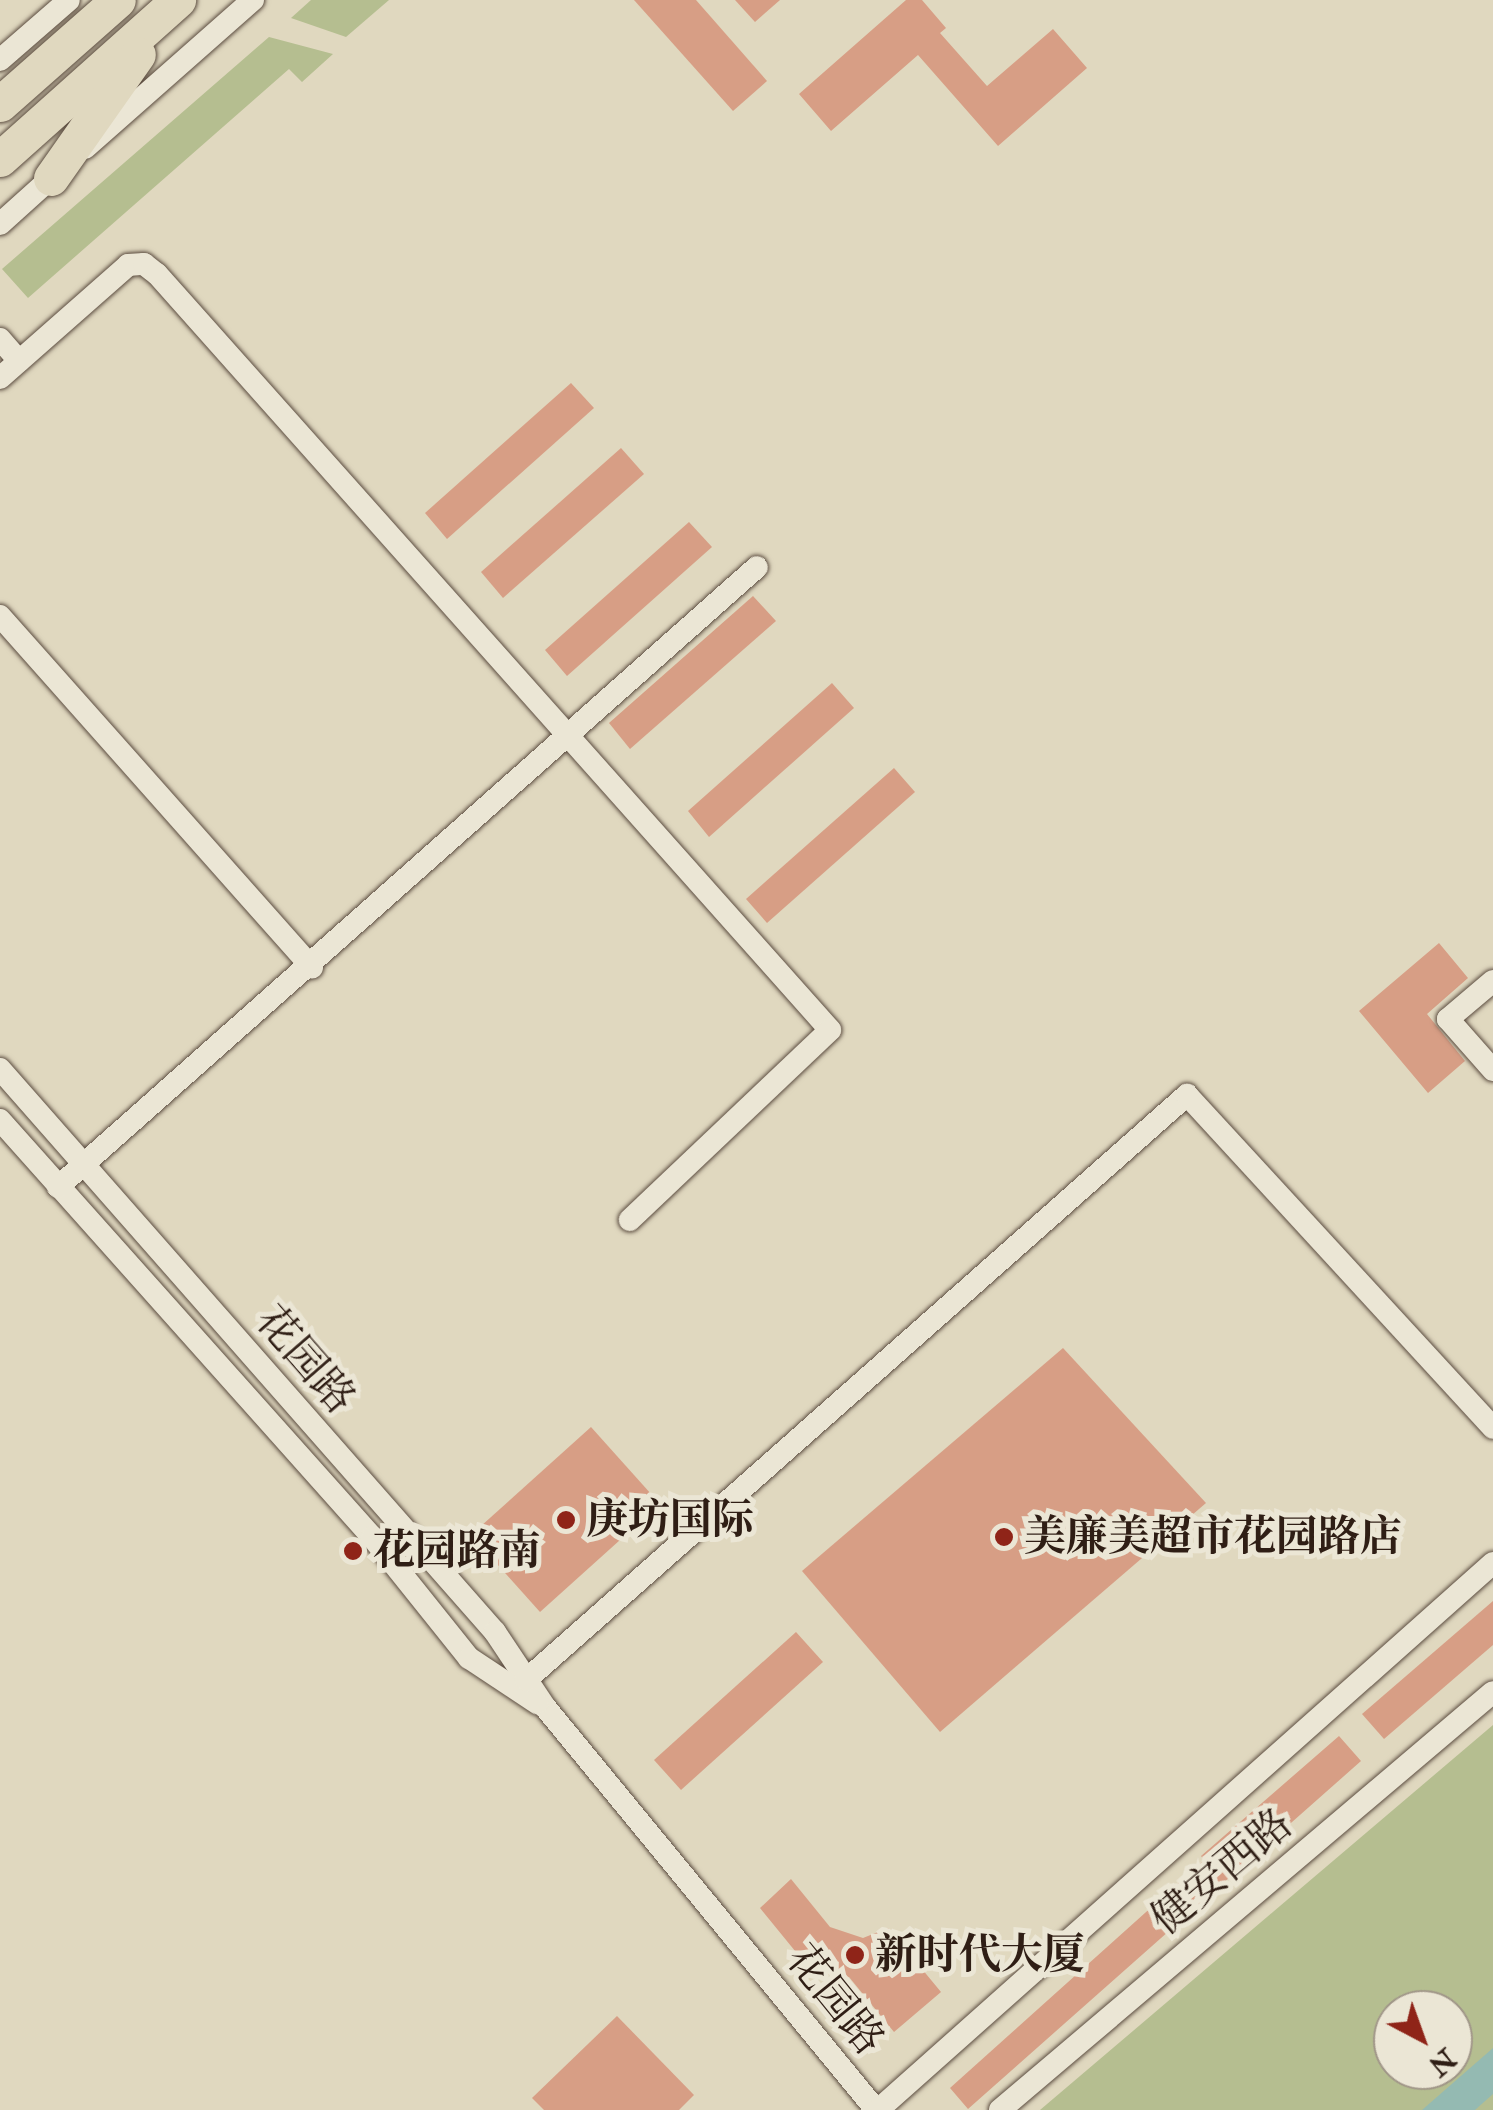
<!DOCTYPE html>
<html>
<head>
<meta charset="utf-8">
<style>
  body { margin:0 }
  #map { position:relative; width:1493px; height:2110px; overflow:hidden; background:#e0d8bf; font-family:"IM FELL Double Pica","Noto Serif SC",serif }
  div>[style] { position:absolute }
  [style*='--x'] { left:calc(var(--x)*1px); top:calc(var(--y)*1px); width:calc(var(--w)*1px); rotate:calc(var(--a)*1deg) }
  .green>* { inset:0; background:#b5be90 }
  .water>* { inset:0; background:#94bab2 }
  .building>* { inset:0; background:#d79e85 }
  .roads { filter:drop-shadow(0 0 2px #5b4c40) drop-shadow(0 0 2px #5b4c40) }
  .minor>* { height:22px; margin:-11px; padding:0 11px; transform-origin:11px; border-radius:11px; background:#ebe6d5 }
  .highway>* { height:35px; margin:-17.5px; padding:0 17.5px; transform-origin:17.5px; border-radius:17.5px; background:#e0d8bf }
  .dots>* { width:28px; height:28px; translate:-50% -50%; box-sizing:border-box; border:5px solid #ebe6d5; border-radius:50% }
  span { translate:-50% -50%; white-space:nowrap; text-align:center; line-height:1.15; -webkit-text-stroke:10px #ebe6d5; paint-order:stroke }
  .street-label { font-size:42px; color:#2f1e15 }
  .poi-label { font-size:42px; color:#2f1e15; font-weight:700 }
  .left { translate:0 -50%; text-align:left }
  .north { position:absolute; left:1373px; top:1990px; width:100px; height:100px; box-sizing:border-box; background:#ebe6d5; border:2px solid #a09688; border-radius:50%; rotate:139deg; font-size:28px; font-weight:700; line-height:40px; text-align:center; color:#2f1e15 }
  .north::after { content:''; display:block; margin:auto; width:35px; height:45px; background:#8f2418; clip-path:polygon(50% 0,100% 100%,50% 72%,0 100%) }
</style>
</head>
<body>
<div id="map">
  <div class="green">
    <div style="clip-path:polygon(311px 0,389px 0,346px 37px,291px 18px)"></div>
    <div style="clip-path:polygon(269px 37px,333px 54px,302px 82px,289px 69px,28px 298px,2px 269px)"></div>
    <div style="clip-path:polygon(evenodd,1493px 1725px,1493px 2110px,1040px 2110px,1493px 1725px,1393px 2010px,1453px 2010px,1453px 2070px,1393px 2070px,1393px 2010px)"></div>
  </div>
  <div class="water">
    <div style="clip-path:polygon(1493px 2048px,1493px 2094px,1475px 2110px,1422px 2110px)"></div>
  </div>
  <div class="building">
    <div style="clip-path:polygon(634px 0,696px 0,767px 81px,733px 111px)"></div>
    <div style="clip-path:polygon(735px 0,780px 0,755px 22px)"></div>
    <div style="clip-path:polygon(906px 0,922px 0,946px 28px,940px 33px,987px 86px,1053px 29px,1087px 68px,998px 146px,918px 55px,831px 131px,799px 94px)"></div>
    <div style="clip-path:polygon(571px 383px,594px 408px,447px 539px,425px 513px)"></div>
    <div style="clip-path:polygon(621px 448px,644px 474px,503px 598px,481px 572px)"></div>
    <div style="clip-path:polygon(689px 522px,712px 547px,567px 676px,545px 650px)"></div>
    <div style="clip-path:polygon(753px 596px,776px 621px,630px 749px,609px 723px)"></div>
    <div style="clip-path:polygon(832px 683px,854px 708px,709px 837px,688px 811px)"></div>
    <div style="clip-path:polygon(894px 768px,915px 792px,767px 923px,746px 899px)"></div>
    <div style="clip-path:polygon(1439px 943px,1468px 978px,1427px 1014px,1465px 1061px,1428px 1093px,1359px 1011px)"></div>
    <div style="clip-path:polygon(1063px 1348px,1206px 1503px,940px 1732px,802px 1571px)"></div>
    <div style="clip-path:polygon(591px 1427px,660px 1504px,540px 1612px,471px 1535px)"></div>
    <div style="clip-path:polygon(1493px 1601px,1493px 1645px,1384px 1739px,1362px 1714px)"></div>
    <div style="clip-path:polygon(796px 1632px,823px 1662px,681px 1790px,654px 1760px)"></div>
    <div style="clip-path:polygon(1339px 1736px,1361px 1761px,968px 2109px,950px 2088px,1204px 1860px,1201px 1856px)"></div>
    <div style="clip-path:polygon(791px 1879px,830px 1927px,863px 1938px,888px 1928px,941px 1992px,894px 2032px,849px 1977px,813px 1973px,760px 1908px)"></div>
    <div style="clip-path:polygon(617px 2016px,694px 2095px,679px 2110px,544px 2110px,532px 2098px)"></div>
  </div>
  <div class="roads">
    <div class="minor">
      <div style="--x:0;--y:60;--w:91;--a:-41"></div>
      <div style="--x:85;--y:148;--w:224;--a:-41.4"></div>
      <div style="--x:0;--y:224;--w:82;--a:-42"></div>
      <div style="--x:0;--y:339;--w:29;--a:49"></div>
      <div style="--x:0;--y:378;--w:171;--a:-41.4"></div>
      <div style="--x:128;--y:265;--w:16;--a:-4"></div>
      <div style="--x:144;--y:264;--w:16;--a:38"></div>
      <div style="--x:157;--y:274;--w:1012;--a:48.32"></div>
      <div style="--x:830;--y:1030;--w:276;--a:136.5"></div>
      <div style="--x:0;--y:616;--w:470;--a:48.4"></div>
      <div style="--x:1493;--y:981;--w:59;--a:139.8"></div>
      <div style="--x:1448;--y:1019;--w:68;--a:48.6"></div>
      <div style="--x:0;--y:1069;--w:750;--a:48.68"></div>
      <div style="--x:495;--y:1632;--w:90;--a:56.3"></div>
      <div style="--x:545;--y:1707;--w:522;--a:50.6"></div>
      <div style="--x:0;--y:1120;--w:559;--a:48.26"></div>
      <div style="--x:372;--y:1537;--w:155;--a:51.3"></div>
      <div style="--x:469;--y:1658;--w:82;--a:33.5"></div>
      <div style="--x:58;--y:1187;--w:934;--a:-41.57"></div>
      <div style="--x:526;--y:1680;--w:883;--a:-41.51"></div>
      <div style="--x:1187;--y:1095;--w:452;--a:47.4"></div>
      <div style="--x:878;--y:2110;--w:823;--a:-41.65"></div>
      <div style="--x:1000;--y:2110;--w:646;--a:-40.29"></div>
    </div>
    <div class="highway">
      <div style="--x:0;--y:104;--w:157;--a:-41.4"></div>
      <div style="--x:0;--y:159;--w:239;--a:-41.8"></div>
      <div style="--x:51;--y:178;--w:151;--a:-54.9"></div>
    </div>
  </div>
  <div class="dots">
    <div style="left:566px;top:1520px;background:#8f2418"></div>
    <div style="left:1004px;top:1537px;background:#8f2418"></div>
    <div style="left:353px;top:1551px;background:#8f2418"></div>
    <div style="left:855px;top:1955px;background:#8f2418"></div>
  </div>
  <div class="street-label">
    <span style="left:305px;top:1360px;rotate:49deg">花园路</span>
    <span style="left:1222px;top:1872px;rotate:-40deg">健安西路</span>
    <span style="left:835px;top:2000px;rotate:51deg">花园路</span>
  </div>
  <div class="poi-label">
    <span class="left" style="left:586px;top:1520px">庚坊国际</span>
    <span class="left" style="left:1024px;top:1537px">美廉美超市花园路店</span>
    <span class="left" style="left:373px;top:1551px">花园路南</span>
    <span class="left" style="left:875px;top:1955px">新时代大厦</span>
  </div>
  <div class="north">N</div>
</div>
</body>
</html>
